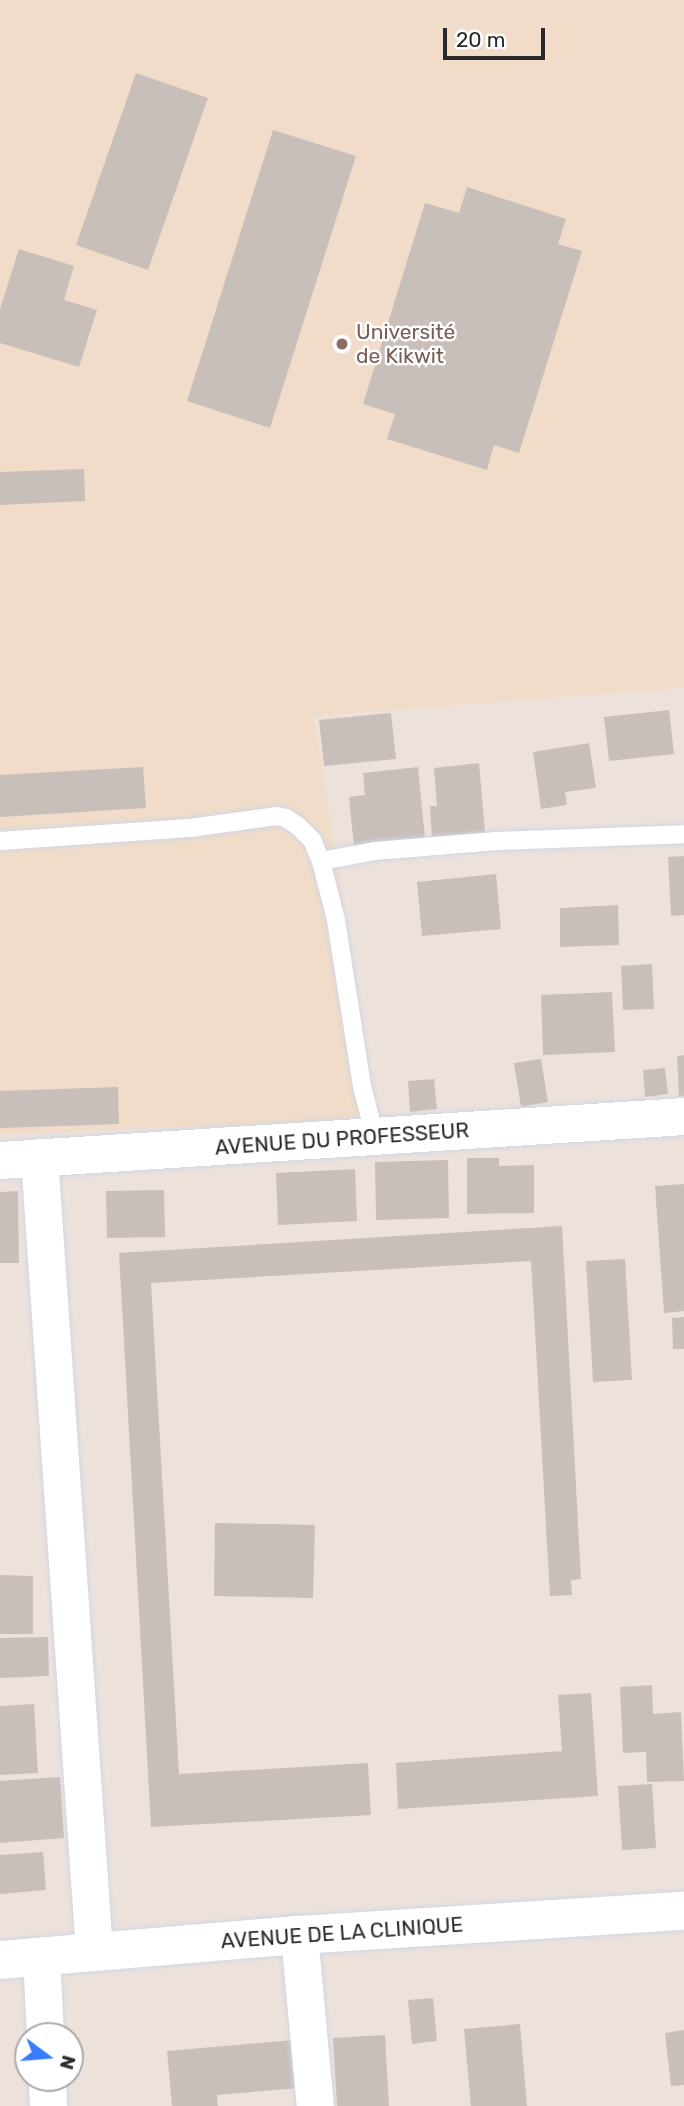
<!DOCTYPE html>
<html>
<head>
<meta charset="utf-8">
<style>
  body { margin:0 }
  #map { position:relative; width:684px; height:2106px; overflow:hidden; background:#ede2db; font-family:Rubik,sans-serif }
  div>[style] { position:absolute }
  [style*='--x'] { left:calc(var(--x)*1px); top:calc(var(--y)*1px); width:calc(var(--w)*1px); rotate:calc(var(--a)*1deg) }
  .education>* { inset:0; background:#f0dcc9 }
  .building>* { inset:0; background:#c8bfba }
  .roads { filter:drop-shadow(0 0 2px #d0d7e4) drop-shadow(0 0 2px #d0d7e4) }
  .lane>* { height:18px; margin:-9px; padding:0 9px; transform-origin:9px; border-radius:9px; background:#fff }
  .street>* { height:37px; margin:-18.5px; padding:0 18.5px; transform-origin:18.5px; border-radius:18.5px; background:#fff }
  .secondary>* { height:38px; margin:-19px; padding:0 19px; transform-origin:19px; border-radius:19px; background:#fff }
  .dots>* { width:19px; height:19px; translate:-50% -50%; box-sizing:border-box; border:4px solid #fff; border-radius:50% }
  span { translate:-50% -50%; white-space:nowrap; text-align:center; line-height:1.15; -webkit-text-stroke:5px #fff; paint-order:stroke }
  .education-label { font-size:21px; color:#785e54 }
  .left { translate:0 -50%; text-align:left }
  .street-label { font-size:21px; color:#2a2a2a }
  .north { position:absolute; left:14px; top:2022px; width:70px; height:70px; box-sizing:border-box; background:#fff; border:2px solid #aaa; border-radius:50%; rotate:106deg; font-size:19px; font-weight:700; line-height:28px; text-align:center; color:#2a2a2a }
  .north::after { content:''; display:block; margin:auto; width:24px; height:32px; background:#367dff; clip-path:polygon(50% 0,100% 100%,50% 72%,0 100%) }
  .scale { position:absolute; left:443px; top:28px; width:102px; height:32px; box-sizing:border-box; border:4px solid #2a2a2a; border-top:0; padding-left:9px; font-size:21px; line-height:24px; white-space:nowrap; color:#2a2a2a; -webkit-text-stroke:5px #fff; paint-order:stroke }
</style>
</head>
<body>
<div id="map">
  <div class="education">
    <div style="clip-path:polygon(0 0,684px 0,684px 688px,314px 716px,378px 1120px,0 1134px)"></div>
  </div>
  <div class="building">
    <div style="clip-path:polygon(136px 73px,208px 98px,148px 270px,76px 245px)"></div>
    <div style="clip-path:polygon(273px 130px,356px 156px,270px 428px,187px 401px)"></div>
    <div style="clip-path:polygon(467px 187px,566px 219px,558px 244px,582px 251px,519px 453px,494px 445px,487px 470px,387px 439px,395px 414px,363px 404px,425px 203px,459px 213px)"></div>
    <div style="clip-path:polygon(19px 249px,74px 266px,64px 300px,97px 310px,79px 367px,0 343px,0 309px)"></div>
    <div style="clip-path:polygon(84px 469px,85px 501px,0 505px,0 472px)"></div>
    <div style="clip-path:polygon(669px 710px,674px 754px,609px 761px,604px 717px)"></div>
    <div style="clip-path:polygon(391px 713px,396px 759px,324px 766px,319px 720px)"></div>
    <div style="clip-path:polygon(589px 743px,596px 788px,565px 792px,567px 805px,541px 809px,533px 752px)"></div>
    <div style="clip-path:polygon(479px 763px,485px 832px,432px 837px,430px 806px,437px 806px,434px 768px)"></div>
    <div style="clip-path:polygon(143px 767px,146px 808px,0 817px,0 775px)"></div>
    <div style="clip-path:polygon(418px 767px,425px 839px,354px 847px,349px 797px,365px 795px,363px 773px)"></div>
    <div style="clip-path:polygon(684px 856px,684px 915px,671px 916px,668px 857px)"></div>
    <div style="clip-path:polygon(496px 874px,501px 929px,422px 936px,417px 882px)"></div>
    <div style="clip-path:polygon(618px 905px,619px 945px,560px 947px,560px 908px)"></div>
    <div style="clip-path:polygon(652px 964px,654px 1009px,623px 1010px,621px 966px)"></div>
    <div style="clip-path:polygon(612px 992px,615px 1052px,543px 1055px,541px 995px)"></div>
    <div style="clip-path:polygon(684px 1055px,684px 1096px,679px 1097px,677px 1056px)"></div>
    <div style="clip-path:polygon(541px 1059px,548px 1102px,521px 1107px,514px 1063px)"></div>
    <div style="clip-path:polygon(665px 1068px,668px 1094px,645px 1097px,643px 1070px)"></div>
    <div style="clip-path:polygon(434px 1079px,437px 1109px,410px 1112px,408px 1081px)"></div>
    <div style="clip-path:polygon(118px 1087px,119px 1124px,0 1128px,0 1091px)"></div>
    <div style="clip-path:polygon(467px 1158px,499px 1158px,499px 1166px,534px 1165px,534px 1213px,467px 1214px)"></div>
    <div style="clip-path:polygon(448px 1160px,449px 1218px,376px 1220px,375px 1162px)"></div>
    <div style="clip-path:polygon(355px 1169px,357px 1221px,278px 1225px,276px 1173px)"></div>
    <div style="clip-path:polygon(684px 1184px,684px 1311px,664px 1313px,655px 1186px)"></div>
    <div style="clip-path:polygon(164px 1190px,165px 1237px,107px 1238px,106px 1191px)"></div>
    <div style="clip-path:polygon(18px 1191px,19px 1263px,0 1263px,0 1192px)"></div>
    <div style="clip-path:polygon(562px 1226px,581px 1579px,571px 1580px,572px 1595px,550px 1596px,531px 1261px,151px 1283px,179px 1774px,368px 1763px,371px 1815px,151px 1827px,119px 1253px)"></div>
    <div style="clip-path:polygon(625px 1259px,632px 1380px,593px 1382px,586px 1261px)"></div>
    <div style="clip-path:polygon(684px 1317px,684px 1349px,673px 1349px,672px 1318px)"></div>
    <div style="clip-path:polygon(215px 1523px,315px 1525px,313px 1598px,214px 1596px)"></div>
    <div style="clip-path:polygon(0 1575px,33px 1576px,33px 1634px,0 1634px)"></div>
    <div style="clip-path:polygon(48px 1637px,49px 1676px,0 1678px,0 1638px)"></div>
    <div style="clip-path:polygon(652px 1685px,653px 1714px,681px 1712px,684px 1781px,647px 1782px,646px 1752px,623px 1753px,620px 1687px)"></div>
    <div style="clip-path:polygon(591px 1693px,598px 1796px,398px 1809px,396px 1763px,562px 1751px,558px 1695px)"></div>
    <div style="clip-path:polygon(34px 1704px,38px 1773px,0 1775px,0 1706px)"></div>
    <div style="clip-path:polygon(60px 1777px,64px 1838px,0 1843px,0 1781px)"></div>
    <div style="clip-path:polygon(652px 1784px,656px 1848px,622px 1850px,618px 1786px)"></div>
    <div style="clip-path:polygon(43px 1852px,46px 1890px,0 1894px,0 1855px)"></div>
    <div style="clip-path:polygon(433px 1998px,437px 2041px,412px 2044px,408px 2000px)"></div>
    <div style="clip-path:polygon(520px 2024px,527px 2106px,471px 2106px,464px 2029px)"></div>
    <div style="clip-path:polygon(684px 2030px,684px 2085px,671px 2086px,665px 2033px)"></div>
    <div style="clip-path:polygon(385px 2035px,389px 2106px,337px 2106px,333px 2038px)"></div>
    <div style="clip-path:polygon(294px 2040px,298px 2088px,217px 2095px,218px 2106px,172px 2106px,167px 2051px)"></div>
  </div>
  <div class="roads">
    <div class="lane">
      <div style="--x:0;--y:841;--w:190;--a:-3.9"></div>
      <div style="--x:190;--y:828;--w:87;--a:-7.9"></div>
      <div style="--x:276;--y:816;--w:10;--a:11"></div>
      <div style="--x:286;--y:818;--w:14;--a:34"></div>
      <div style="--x:298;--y:826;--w:20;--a:45"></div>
      <div style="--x:312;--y:840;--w:23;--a:67"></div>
      <div style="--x:321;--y:861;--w:61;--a:75.7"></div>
      <div style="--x:336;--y:920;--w:168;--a:81.1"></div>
      <div style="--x:362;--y:1086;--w:53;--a:75.7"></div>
      <div style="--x:321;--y:861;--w:55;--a:-10.5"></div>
      <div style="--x:375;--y:851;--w:122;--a:-4.7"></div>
      <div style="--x:497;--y:841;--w:187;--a:-2.1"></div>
    </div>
    <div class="street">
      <div style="--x:39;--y:1157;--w:796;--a:86.04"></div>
      <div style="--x:0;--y:1160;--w:685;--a:-3.68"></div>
      <div style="--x:299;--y:1935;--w:172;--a:84.7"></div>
      <div style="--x:41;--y:1956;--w:80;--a:87.1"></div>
      <div style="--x:47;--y:2078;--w:28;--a:88"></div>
    </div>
    <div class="secondary">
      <div style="--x:0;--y:1960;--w:300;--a:-4.8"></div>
      <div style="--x:299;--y:1935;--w:386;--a:-3.6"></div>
    </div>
  </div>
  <div class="dots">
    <div style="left:342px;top:344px;background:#8d6e63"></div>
  </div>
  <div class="education-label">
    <span class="left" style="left:356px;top:344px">Université<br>de Kikwit</span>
  </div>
  <div class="street-label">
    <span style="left:342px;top:1139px;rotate:-4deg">AVENUE DU PROFESSEUR</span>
    <span style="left:342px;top:1933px;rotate:-4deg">AVENUE DE LA CLINIQUE</span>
  </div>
  <div class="north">N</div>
  <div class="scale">20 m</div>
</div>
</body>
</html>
